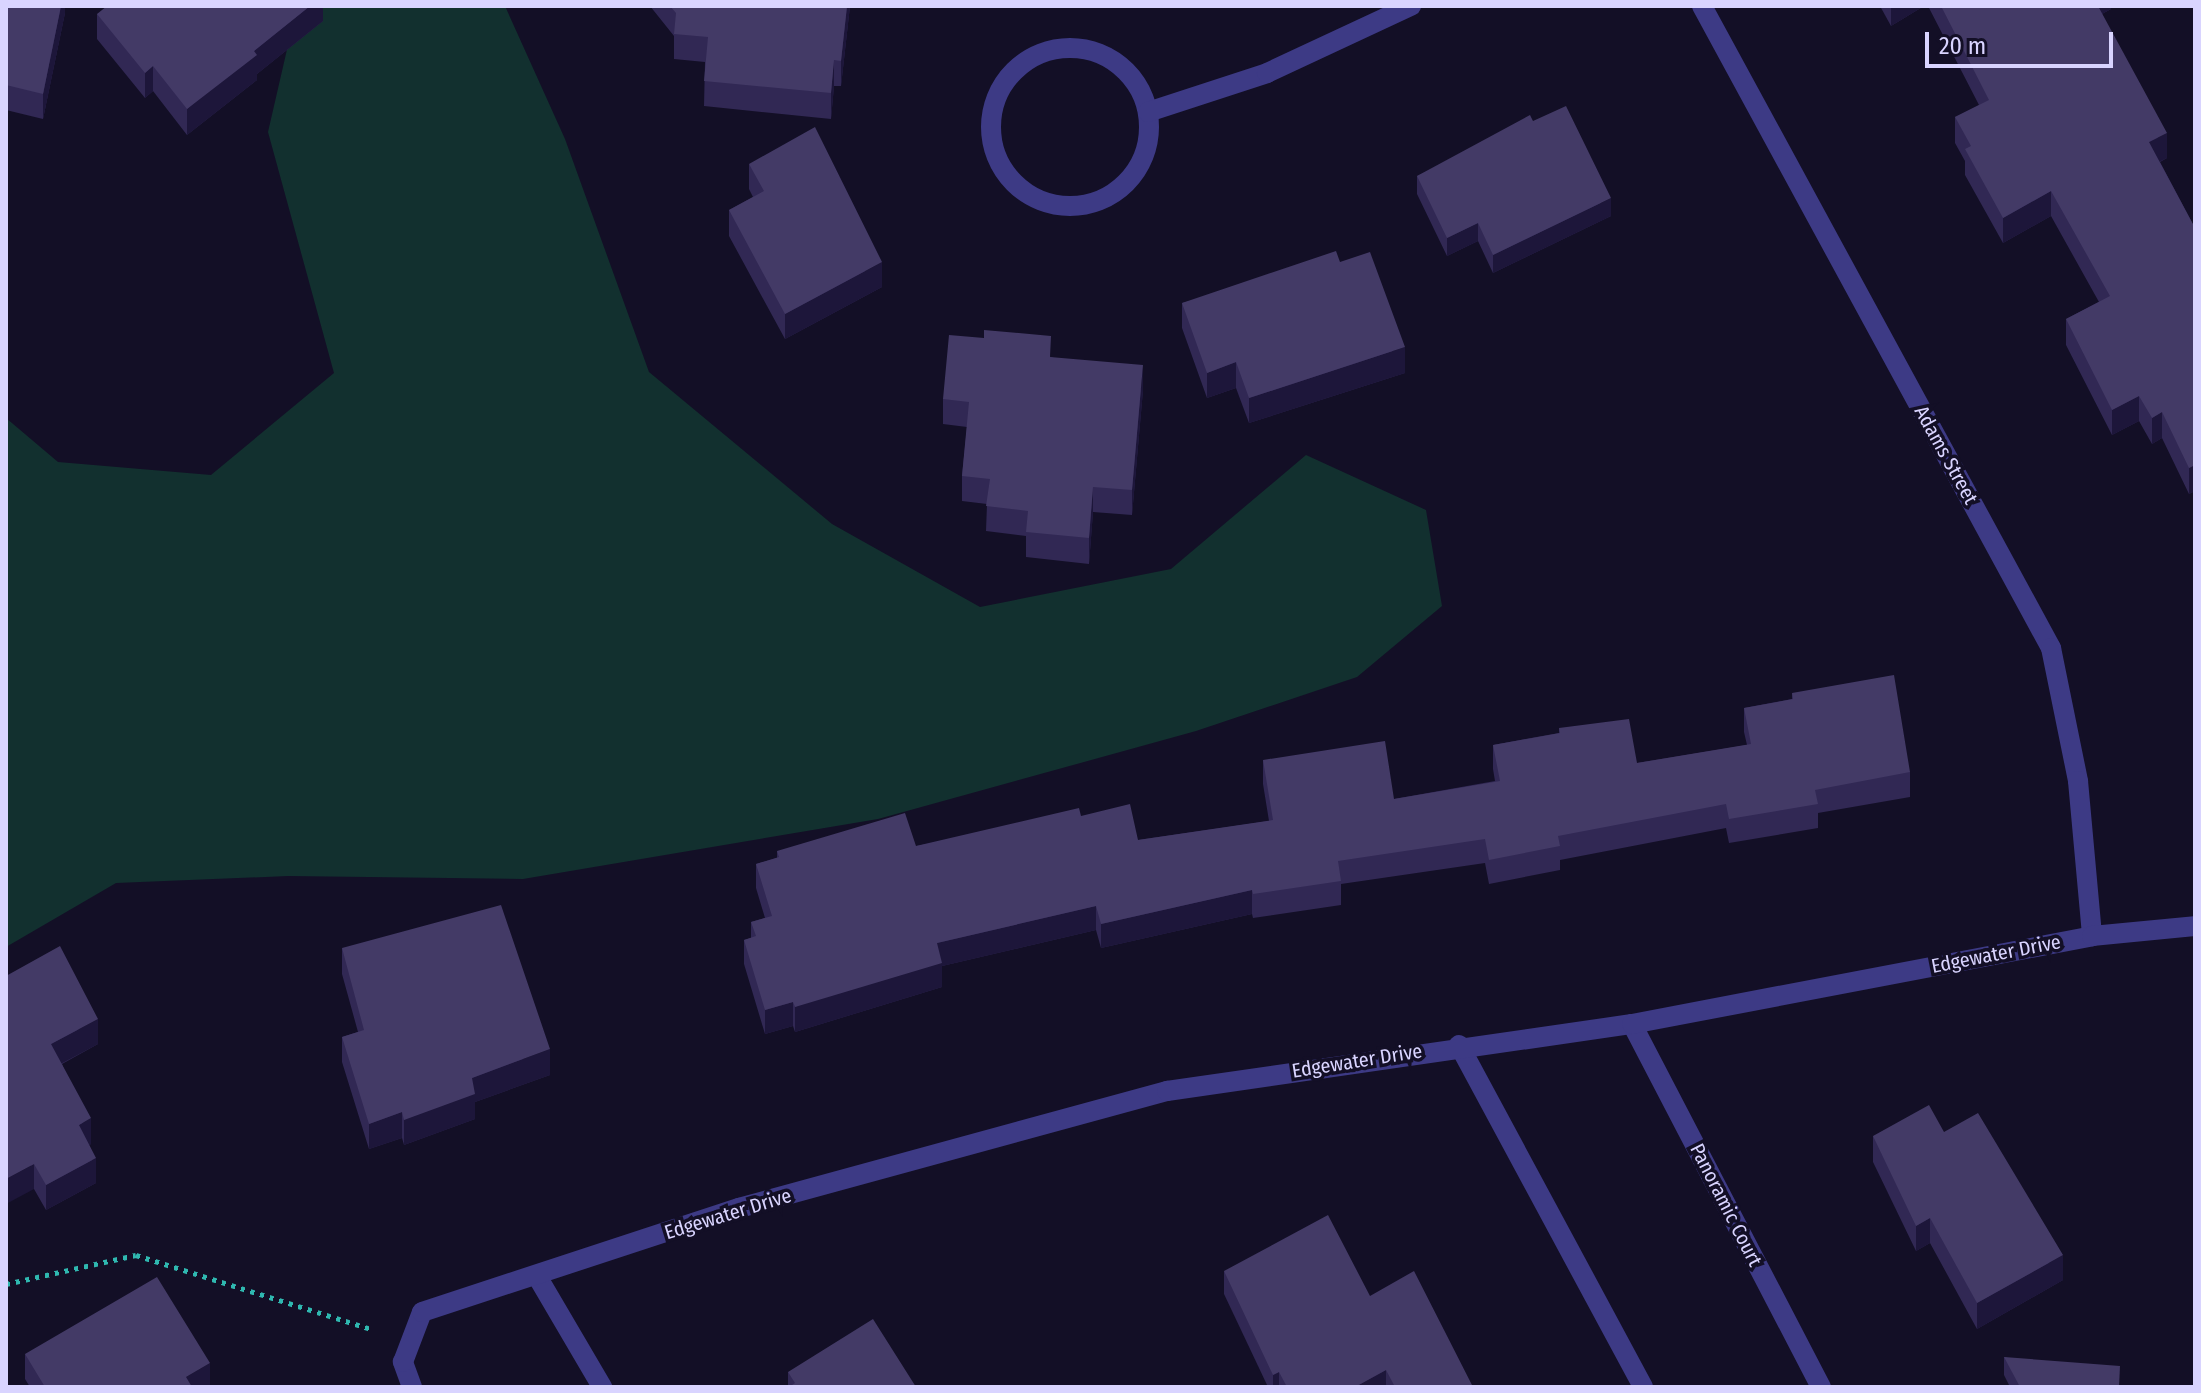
<!DOCTYPE html>
<html>
<head>
<meta charset="utf-8">
<style>
  body { margin:0 }
  #map { position:relative; width:2201px; height:1393px; overflow:hidden; background:#130f26; font-family:"Fira Sans Condensed",sans-serif }
  div>[style] { position:absolute }
  [style*='--x'] { left:calc(var(--x)*1px); top:calc(var(--y)*1px); width:calc(var(--w)*1px); rotate:calc(var(--a)*1deg) }
  .green>* { inset:0; background:#12302f }
  .path>* { height:5px; margin-top:-2.5px; transform-origin:0; background:repeating-linear-gradient(90deg,#2fb8b0 0 4px,transparent 0 10px) }
  .minor>* { height:20px; margin:-10px; padding:0 10px; transform-origin:10px; border-radius:10px; background:#3d3a85 }
  .minor>.ring { margin:-10px; padding:0; box-sizing:content-box; background:none; border:20px solid #3d3a85; border-radius:50% }
  .wall>* { inset:0; background:#312854 }
  .shaded-wall>* { inset:0; background:#1d163a }
  .building>* { inset:0; background:#433a66 }
  span { translate:-50% -50%; white-space:nowrap; text-align:center; line-height:1.15; -webkit-text-stroke:7px #130f26; paint-order:stroke }
  .street-label { font-size:20px; color:#d9d4ff }
  .frame { position:absolute; inset:0; border:8px solid #d9d4ff; pointer-events:none }
  .scale { position:absolute; left:1925px; top:32px; width:188px; height:36px; box-sizing:border-box; border:4px solid #d9d4ff; border-top:0; padding-left:10px; font-size:24px; line-height:28px; white-space:nowrap; color:#d9d4ff; -webkit-text-stroke:6px #130f26; paint-order:stroke }
</style>
</head>
<body>
<div id="map">
  <div class="green">
    <div style="clip-path:polygon(297px 6px,505px 6px,565px 139px,649px 372px,832px 524px,980px 607px,1171px 569px,1306px 455px,1426px 510px,1442px 606px,1357px 677px,1196px 731px,878px 819px,523px 879px,288px 876px,116px 883px,6px 947px,6px 418px,58px 462px,211px 475px,334px 373px,268px 132px)"></div>
  </div>
  <div class="path">
    <div style="--x:6;--y:1284;--w:133;--a:-12.6"></div>
    <div style="--x:136;--y:1255;--w:246;--a:17.5"></div>
  </div>
  <div class="minor">
    <div style="--x:1702;--y:6;--w:731;--a:61.47"></div>
    <div style="--x:2051;--y:648;--w:136;--a:78.5"></div>
    <div style="--x:2078;--y:781;--w:156;--a:84.8"></div>
    <div class="ring" style="left:991px;top:48px;width:138px;height:138px"></div>
    <div style="--x:1148;--y:112;--w:125;--a:-18.1"></div>
    <div style="--x:1267;--y:73;--w:159;--a:-25"></div>
    <div style="--x:1632;--y:1024;--w:409;--a:62.5"></div>
    <div style="--x:1459;--y:1045;--w:388;--a:61.7"></div>
    <div style="--x:537;--y:1276;--w:129;--a:59.6"></div>
    <div style="--x:412;--y:1387;--w:27;--a:-110"></div>
    <div style="--x:403;--y:1362;--w:53;--a:-69.2"></div>
    <div style="--x:422;--y:1312;--w:334;--a:-18.2"></div>
    <div style="--x:739;--y:1208;--w:444;--a:-15.3"></div>
    <div style="--x:1167;--y:1091;--w:470;--a:-8.2"></div>
    <div style="--x:1632;--y:1024;--w:468;--a:-10.8"></div>
    <div style="--x:2092;--y:936;--w:103;--a:-5.5"></div>
  </div>
  <div class="wall">
    <div style="clip-path:polygon(6px 6px,65px 6px,65px 13px,43px 119px,6px 110px)"></div>
    <div style="clip-path:polygon(323px 6px,323px 21px,257px 74px,257px 80px,187px 135px,153px 91px,145px 98px,97px 39px,97px 14px)"></div>
    <div style="clip-path:polygon(650px 6px,850px 6px,841px 86px,834px 86px,831px 119px,704px 106px,705px 62px,674px 59px,674px 36px)"></div>
    <div style="clip-path:polygon(1880px 6px,1924px 6px,1891px 26px)"></div>
    <div style="clip-path:polygon(1928px 6px,2111px 6px,2111px 9px,2102px 14px,2167px 158px,2160px 162px,2195px 228px,2195px 491px,2189px 494px,2162px 438px,2152px 444px,2139px 421px,2112px 435px,2066px 345px,2066px 319px,2099px 302px,2051px 216px,2003px 243px,1965px 175px,1965px 161px,1955px 143px,1955px 117px,1979px 105px)"></div>
    <div style="clip-path:polygon(1533px 121px,1611px 216px,1493px 273px,1478px 241px,1447px 256px,1417px 194px,1417px 176px)"></div>
    <div style="clip-path:polygon(749px 164px,882px 287px,785px 339px,729px 236px,729px 210px,753px 197px,749px 189px)"></div>
    <div style="clip-path:polygon(1340px 262px,1405px 373px,1249px 423px,1236px 388px,1207px 398px,1182px 328px,1182px 303px)"></div>
    <div style="clip-path:polygon(984px 338px,1051px 357px,1143px 390px,1132px 515px,1093px 512px,1089px 564px,1026px 557px,1026px 536px,986px 531px,987px 504px,962px 501px,962px 476px,967px 427px,943px 424px,943px 399px)"></div>
    <div style="clip-path:polygon(1792px 693px,1910px 772px,1910px 797px,1818px 813px,1818px 828px,1729px 843px,1726px 828px,1560px 860px,1560px 870px,1489px 884px,1485px 863px,1341px 884px,1341px 905px,1253px 918px,1252px 914px,1101px 948px,1096px 930px,942px 966px,942px 987px,795px 1032px,793px 1026px,765px 1034px,744px 964px,744px 940px,751px 938px,751px 922px,765px 918px,756px 888px,756px 864px,777px 858px,777px 851px,916px 846px,1081px 816px,1138px 840px,1269px 821px,1263px 784px,1263px 760px,1394px 799px,1495px 781px,1493px 769px,1493px 745px,1559px 733px,1559px 728px,1637px 763px,1747px 745px,1744px 732px,1744px 708px,1792px 699px)"></div>
    <div style="clip-path:polygon(342px 948px,550px 1075px,475px 1102px,475px 1119px,404px 1145px,402px 1138px,369px 1149px,342px 1062px,342px 1037px,358px 1032px,342px 974px)"></div>
    <div style="clip-path:polygon(6px 976px,98px 1044px,62px 1064px,91px 1144px,89px 1145px,96px 1183px,46px 1210px,34px 1189px)"></div>
    <div style="clip-path:polygon(1944px 1132px,2063px 1280px,1977px 1329px,1930px 1243px,1916px 1251px,1873px 1162px,1873px 1136px)"></div>
    <div style="clip-path:polygon(1224px 1271px,1370px 1296px,1473px 1387px,1268px 1387px,1224px 1294px)"></div>
    <div style="clip-path:polygon(25px 1354px,210px 1387px,30px 1387px,25px 1379px)"></div>
    <div style="clip-path:polygon(2004px 1357px,2120px 1387px,2010px 1387px,2004px 1375px)"></div>
    <div style="clip-path:polygon(788px 1372px,916px 1387px,788px 1387px)"></div>
  </div>
  <div class="shaded-wall">
    <div style="clip-path:polygon(61px 6px,65px 6px,65px 13px,43px 119px,43px 94px)"></div>
    <div style="clip-path:polygon(310px 6px,323px 6px,323px 21px,257px 74px,257px 80px,187px 135px,187px 109px,254px 51px)"></div>
    <div style="clip-path:polygon(847px 6px,850px 6px,841px 86px,841px 61px)"></div>
    <div style="clip-path:polygon(1891px 6px,1924px 6px,1891px 26px)"></div>
    <div style="clip-path:polygon(2091px 6px,2111px 6px,2111px 9px,2091px 20px)"></div>
    <div style="clip-path:polygon(834px 60px,834px 86px,831px 119px,831px 93px)"></div>
    <div style="clip-path:polygon(153px 66px,153px 91px,145px 98px,145px 73px)"></div>
    <div style="clip-path:polygon(2167px 133px,2167px 158px,2149px 167px,2149px 142px)"></div>
    <div style="clip-path:polygon(2051px 191px,2051px 216px,2003px 243px,2003px 218px)"></div>
    <div style="clip-path:polygon(1611px 198px,1611px 216px,1493px 273px,1493px 255px)"></div>
    <div style="clip-path:polygon(1478px 223px,1478px 241px,1447px 256px,1447px 238px)"></div>
    <div style="clip-path:polygon(882px 262px,882px 287px,785px 339px,785px 314px)"></div>
    <div style="clip-path:polygon(1405px 347px,1405px 373px,1249px 423px,1249px 398px)"></div>
    <div style="clip-path:polygon(1236px 362px,1236px 388px,1207px 398px,1207px 373px)"></div>
    <div style="clip-path:polygon(1143px 365px,1143px 390px,1132px 515px,1132px 490px)"></div>
    <div style="clip-path:polygon(2139px 396px,2139px 421px,2112px 435px,2112px 410px)"></div>
    <div style="clip-path:polygon(2162px 412px,2162px 438px,2152px 444px,2152px 418px)"></div>
    <div style="clip-path:polygon(2195px 465px,2195px 491px,2189px 494px,2189px 468px)"></div>
    <div style="clip-path:polygon(1093px 487px,1093px 512px,1089px 564px,1089px 538px)"></div>
    <div style="clip-path:polygon(1252px 890px,1252px 914px,1101px 948px,1101px 924px)"></div>
    <div style="clip-path:polygon(1096px 906px,1096px 930px,942px 966px,942px 987px,795px 1032px,795px 1007px,937px 943px)"></div>
    <div style="clip-path:polygon(793px 1002px,793px 1026px,765px 1034px,765px 1010px)"></div>
    <div style="clip-path:polygon(98px 1019px,98px 1044px,51px 1069px,51px 1044px)"></div>
    <div style="clip-path:polygon(550px 1049px,550px 1075px,475px 1102px,475px 1119px,404px 1145px,404px 1120px,472px 1078px)"></div>
    <div style="clip-path:polygon(402px 1112px,402px 1138px,369px 1149px,369px 1124px)"></div>
    <div style="clip-path:polygon(91px 1118px,91px 1144px,79px 1150px,79px 1125px)"></div>
    <div style="clip-path:polygon(96px 1158px,96px 1183px,46px 1210px,46px 1185px)"></div>
    <div style="clip-path:polygon(34px 1164px,34px 1189px,6px 1204px,6px 1179px)"></div>
    <div style="clip-path:polygon(1930px 1218px,1930px 1243px,1916px 1251px,1916px 1226px)"></div>
    <div style="clip-path:polygon(2063px 1255px,2063px 1280px,1977px 1329px,1977px 1303px)"></div>
    <div style="clip-path:polygon(210px 1363px,210px 1387px,186px 1387px,186px 1377px)"></div>
    <div style="clip-path:polygon(1386px 1370px,1386px 1387px,1355px 1387px)"></div>
    <div style="clip-path:polygon(1279px 1372px,1279px 1387px,1273px 1387px,1273px 1375px)"></div>
  </div>
  <div class="building">
    <div style="clip-path:polygon(6px 6px,61px 6px,43px 94px,6px 85px)"></div>
    <div style="clip-path:polygon(107px 6px,310px 6px,254px 51px,257px 55px,187px 109px,153px 66px,145px 73px,97px 14px)"></div>
    <div style="clip-path:polygon(670px 6px,847px 6px,841px 61px,834px 60px,831px 93px,704px 81px,708px 37px,674px 34px,676px 13px)"></div>
    <div style="clip-path:polygon(1941px 6px,2098px 6px,2167px 133px,2149px 142px,2195px 228px,2195px 465px,2189px 468px,2162px 412px,2152px 418px,2139px 396px,2112px 410px,2066px 319px,2110px 296px,2051px 191px,2003px 218px,1965px 149px,1971px 146px,1955px 117px,1989px 100px)"></div>
    <div style="clip-path:polygon(1566px 106px,1611px 198px,1493px 255px,1478px 223px,1447px 238px,1417px 176px,1530px 115px,1533px 121px)"></div>
    <div style="clip-path:polygon(815px 127px,882px 262px,785px 314px,729px 210px,764px 191px,749px 164px)"></div>
    <div style="clip-path:polygon(1336px 251px,1340px 262px,1370px 252px,1405px 347px,1249px 398px,1236px 362px,1207px 373px,1182px 303px)"></div>
    <div style="clip-path:polygon(984px 330px,1051px 336px,1050px 357px,1143px 365px,1132px 490px,1093px 487px,1089px 538px,1026px 532px,1028px 511px,986px 506px,990px 479px,962px 476px,969px 402px,943px 399px,949px 335px,984px 338px)"></div>
    <div style="clip-path:polygon(1894px 675px,1910px 772px,1815px 790px,1818px 804px,1729px 819px,1726px 804px,1558px 836px,1560px 846px,1489px 860px,1485px 839px,1338px 861px,1341px 881px,1253px 894px,1252px 890px,1101px 924px,1096px 906px,937px 943px,942px 963px,795px 1007px,793px 1002px,765px 1010px,744px 940px,756px 936px,751px 922px,772px 916px,756px 864px,779px 857px,777px 851px,905px 813px,916px 846px,1079px 808px,1081px 816px,1130px 804px,1138px 840px,1273px 820px,1263px 760px,1385px 741px,1394px 799px,1500px 781px,1493px 745px,1560px 733px,1559px 728px,1629px 719px,1637px 763px,1751px 744px,1744px 708px,1793px 699px,1792px 693px)"></div>
    <div style="clip-path:polygon(501px 905px,550px 1049px,472px 1078px,475px 1094px,404px 1120px,402px 1112px,369px 1124px,342px 1037px,364px 1030px,342px 948px)"></div>
    <div style="clip-path:polygon(60px 946px,98px 1019px,51px 1044px,91px 1118px,79px 1125px,96px 1158px,46px 1185px,34px 1164px,6px 1179px,6px 976px)"></div>
    <div style="clip-path:polygon(1929px 1105px,1944px 1132px,1978px 1113px,2063px 1255px,1977px 1303px,1930px 1218px,1916px 1226px,1873px 1136px)"></div>
    <div style="clip-path:polygon(1328px 1215px,1370px 1296px,1414px 1271px,1473px 1387px,1395px 1387px,1386px 1370px,1355px 1387px,1287px 1387px,1279px 1372px,1273px 1375px,1224px 1271px)"></div>
    <div style="clip-path:polygon(157px 1277px,210px 1363px,186px 1377px,192px 1387px,45px 1387px,25px 1354px)"></div>
    <div style="clip-path:polygon(873px 1319px,916px 1387px,789px 1387px,795px 1383px,788px 1372px)"></div>
    <div style="clip-path:polygon(2004px 1357px,2120px 1366px,2119px 1387px,2020px 1387px)"></div>
  </div>
  <div class="street-label">
    <span style="left:1946px;top:455px;rotate:61deg">Adams Street</span>
    <span style="left:1996px;top:954px;rotate:-11deg">Edgewater Drive</span>
    <span style="left:1357px;top:1061px;rotate:-9deg">Edgewater Drive</span>
    <span style="left:1726px;top:1205px;rotate:63deg">Panoramic Court</span>
    <span style="left:728px;top:1214px;rotate:-17deg">Edgewater Drive</span>
  </div>
  <div class="frame"></div>
  <div class="scale">20 m</div>
</div>
</body>
</html>
